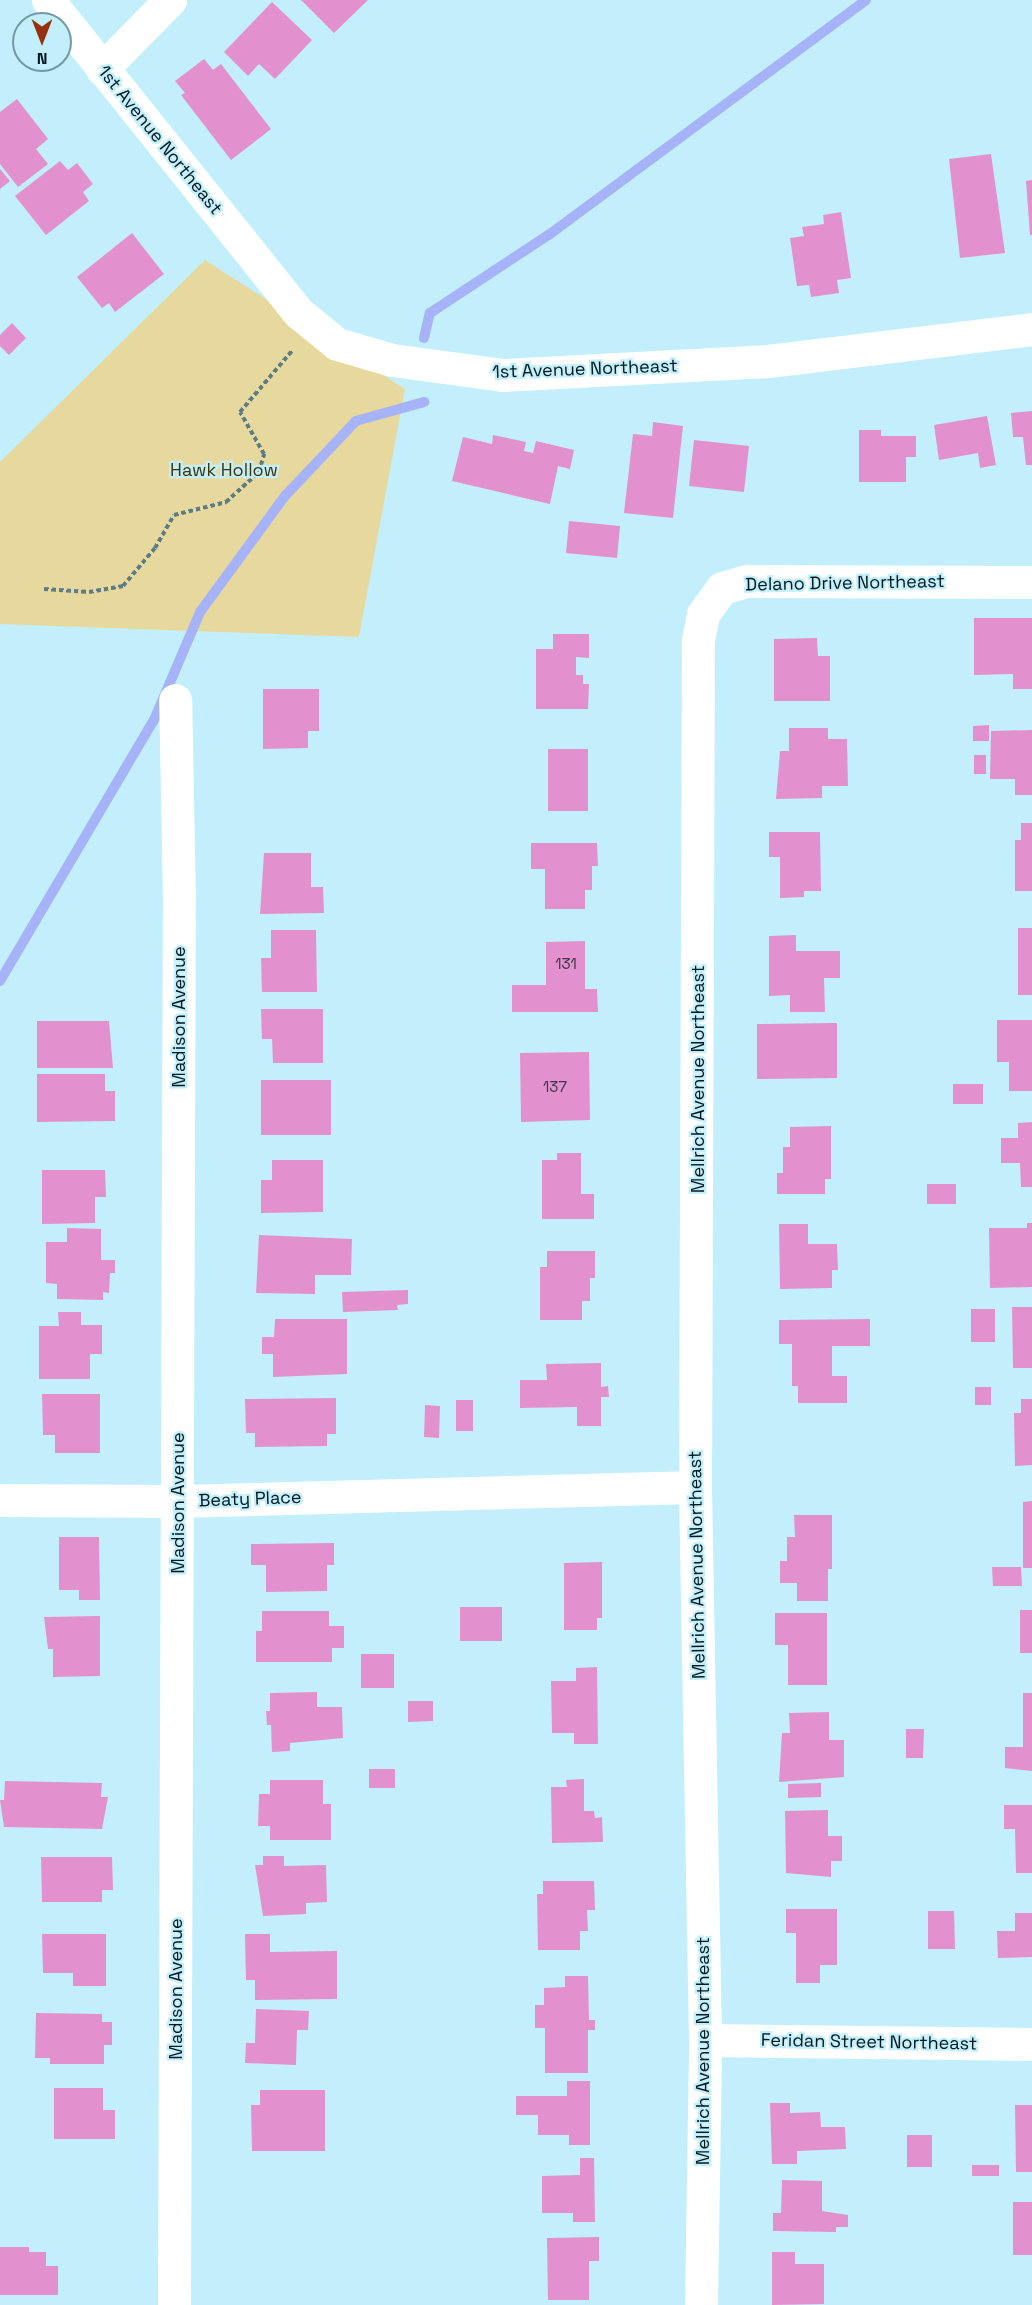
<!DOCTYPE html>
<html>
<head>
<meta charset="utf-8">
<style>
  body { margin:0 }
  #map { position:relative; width:1032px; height:2305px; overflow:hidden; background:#c2effb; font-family:"Space Grotesk",sans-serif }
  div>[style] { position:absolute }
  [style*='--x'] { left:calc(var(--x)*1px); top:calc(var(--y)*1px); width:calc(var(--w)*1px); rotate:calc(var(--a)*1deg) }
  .green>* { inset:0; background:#e7d99d }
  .stream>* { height:10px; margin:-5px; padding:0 5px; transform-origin:5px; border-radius:5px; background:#a7b3f8 }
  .building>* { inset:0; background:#e391ce }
  .path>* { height:4px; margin-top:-2px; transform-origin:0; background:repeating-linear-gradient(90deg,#5c7d86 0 4.5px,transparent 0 7.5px) }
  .minor>* { height:33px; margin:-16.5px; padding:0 16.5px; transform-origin:16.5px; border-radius:16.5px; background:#fff }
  span { translate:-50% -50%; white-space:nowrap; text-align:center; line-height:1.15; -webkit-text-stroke:4.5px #c2effb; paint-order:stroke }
  .number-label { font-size:15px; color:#393648 }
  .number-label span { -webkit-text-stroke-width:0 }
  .street-label { font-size:18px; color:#00171c }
  .park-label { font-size:18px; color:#3e3507 }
  .north { position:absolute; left:12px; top:12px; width:60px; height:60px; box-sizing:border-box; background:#c2effb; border:2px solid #7499a2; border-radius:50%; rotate:180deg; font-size:16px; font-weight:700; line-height:24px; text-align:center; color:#00171c }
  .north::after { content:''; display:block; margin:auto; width:21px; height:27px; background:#97300f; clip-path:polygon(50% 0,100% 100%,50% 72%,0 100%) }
</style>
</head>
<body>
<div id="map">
  <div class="green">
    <div style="clip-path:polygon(205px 260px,405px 389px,359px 637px,0 624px,0 462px)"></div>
  </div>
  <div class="stream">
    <div style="--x:424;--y:338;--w:26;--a:-77"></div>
    <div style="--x:430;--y:313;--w:144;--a:-33.4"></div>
    <div style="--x:550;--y:234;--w:393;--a:-36.5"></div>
    <div style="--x:0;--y:981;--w:303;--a:-59.5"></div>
    <div style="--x:154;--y:720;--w:117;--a:-66.9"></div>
    <div style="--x:200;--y:612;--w:144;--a:-53.8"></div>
    <div style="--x:285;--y:496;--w:103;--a:-46.6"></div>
    <div style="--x:356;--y:421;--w:71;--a:-15.6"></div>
  </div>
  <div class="building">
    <div style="clip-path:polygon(301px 0,368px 0,334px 33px)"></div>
    <div style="clip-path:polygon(272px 2px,312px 40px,275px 79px,259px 64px,248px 76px,224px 52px)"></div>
    <div style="clip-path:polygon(204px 59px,213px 70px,221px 64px,271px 129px,231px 160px,181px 95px,185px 93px,175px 81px)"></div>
    <div style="clip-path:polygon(17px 99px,48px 139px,36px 149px,48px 164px,18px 187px,0 164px,0 112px)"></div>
    <div style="clip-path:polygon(991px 154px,1005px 253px,960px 258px,949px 159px)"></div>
    <div style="clip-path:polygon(60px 161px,68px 170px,77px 163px,93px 184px,83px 192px,89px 201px,46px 235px,15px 196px)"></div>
    <div style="clip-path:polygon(0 169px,10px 181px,0 189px)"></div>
    <div style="clip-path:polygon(1032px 180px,1032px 235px,1030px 235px,1026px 181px)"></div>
    <div style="clip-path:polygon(841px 212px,851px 278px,837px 280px,839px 293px,811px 297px,809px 285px,797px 286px,790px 238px,804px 236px,802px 227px,824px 224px,823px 215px)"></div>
    <div style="clip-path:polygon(132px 233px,164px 274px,115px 312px,109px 303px,102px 308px,77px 277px)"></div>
    <div style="clip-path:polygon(12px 323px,26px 338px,9px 355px,0 346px,0 335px)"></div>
    <div style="clip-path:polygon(1032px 411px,1032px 465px,1026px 465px,1023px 437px,1013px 437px,1011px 413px)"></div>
    <div style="clip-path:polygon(987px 416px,996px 465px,980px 468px,978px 453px,939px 460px,934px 425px)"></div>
    <div style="clip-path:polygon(653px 422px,683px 426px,673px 518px,624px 513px,633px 434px,652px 436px)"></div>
    <div style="clip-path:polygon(859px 430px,881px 430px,881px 436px,916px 436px,916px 457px,906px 457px,906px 482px,859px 482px)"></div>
    <div style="clip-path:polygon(493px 435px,526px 442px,524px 451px,533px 453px,536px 441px,574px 450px,570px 469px,558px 466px,550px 504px,452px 481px,463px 437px,492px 444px)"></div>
    <div style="clip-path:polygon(694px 440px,749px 446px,744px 492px,689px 486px)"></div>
    <div style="clip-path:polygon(569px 521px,620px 526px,617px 558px,566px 553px)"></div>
    <div style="clip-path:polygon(974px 618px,1032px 618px,1032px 689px,1013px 689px,1013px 674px,974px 675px)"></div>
    <div style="clip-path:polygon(553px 634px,589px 634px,589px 658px,576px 657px,576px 675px,583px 675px,583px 684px,589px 684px,588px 709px,536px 709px,536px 649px,553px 649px)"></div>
    <div style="clip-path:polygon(817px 638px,818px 656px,830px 656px,830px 701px,774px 701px,774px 639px)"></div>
    <div style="clip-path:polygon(263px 689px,319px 689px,319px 731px,308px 731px,308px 748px,263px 749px)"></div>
    <div style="clip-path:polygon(989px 725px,989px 741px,973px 741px,973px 726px)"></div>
    <div style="clip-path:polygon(789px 728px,828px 728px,828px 739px,847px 739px,848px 786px,822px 786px,822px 798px,776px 799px,780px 751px,789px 751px)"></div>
    <div style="clip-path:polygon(1032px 730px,1032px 795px,1015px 795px,1015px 779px,990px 779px,991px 731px)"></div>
    <div style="clip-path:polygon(548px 749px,588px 749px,588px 811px,548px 811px)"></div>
    <div style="clip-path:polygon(974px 755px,986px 755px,986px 774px,974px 774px)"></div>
    <div style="clip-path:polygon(1021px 823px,1032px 823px,1032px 891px,1015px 891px,1015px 840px,1021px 840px)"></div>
    <div style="clip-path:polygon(769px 832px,820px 832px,821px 891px,804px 891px,804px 897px,780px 898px,780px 857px,769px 857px)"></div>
    <div style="clip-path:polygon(531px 843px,597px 843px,598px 866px,592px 866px,592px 890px,585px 890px,585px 909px,545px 909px,545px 869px,531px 869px)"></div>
    <div style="clip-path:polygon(264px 853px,311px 853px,311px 887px,323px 887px,324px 913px,260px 914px)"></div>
    <div style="clip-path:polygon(1018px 928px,1032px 928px,1032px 995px,1018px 995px)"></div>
    <div style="clip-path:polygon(271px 930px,316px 930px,317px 992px,262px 992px,261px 958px,271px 958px)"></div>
    <div style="clip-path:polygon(796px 935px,796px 951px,840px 951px,840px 978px,824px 978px,825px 1012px,790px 1012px,790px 995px,769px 996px,769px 936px)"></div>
    <div style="clip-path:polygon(585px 941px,585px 989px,597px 989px,598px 1012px,512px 1012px,512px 985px,546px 985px,546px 942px)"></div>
    <div style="clip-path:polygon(261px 1009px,323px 1009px,323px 1063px,273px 1063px,272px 1039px,262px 1039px)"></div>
    <div style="clip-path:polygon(997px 1020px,1032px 1020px,1032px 1091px,1009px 1091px,1009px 1062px,997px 1062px)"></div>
    <div style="clip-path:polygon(37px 1021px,109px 1021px,113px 1068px,37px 1068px)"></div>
    <div style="clip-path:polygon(837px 1023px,837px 1078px,757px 1079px,757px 1024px)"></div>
    <div style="clip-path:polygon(589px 1052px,590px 1120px,521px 1122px,520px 1053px)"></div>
    <div style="clip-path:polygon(37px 1074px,105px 1074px,105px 1091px,115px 1091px,115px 1121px,37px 1122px)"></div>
    <div style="clip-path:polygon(261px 1080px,331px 1080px,331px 1135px,261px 1135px)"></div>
    <div style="clip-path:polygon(953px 1084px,983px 1084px,983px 1104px,953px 1104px)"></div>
    <div style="clip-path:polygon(1032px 1122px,1032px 1187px,1021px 1187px,1020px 1163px,1001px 1163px,1001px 1138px,1018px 1138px,1018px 1123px)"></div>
    <div style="clip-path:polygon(831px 1126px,831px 1179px,825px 1179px,825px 1194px,777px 1194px,777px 1173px,783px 1173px,783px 1147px,790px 1147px,790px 1127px)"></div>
    <div style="clip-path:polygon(557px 1153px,581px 1153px,581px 1194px,594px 1194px,594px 1219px,542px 1219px,542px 1160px,557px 1160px)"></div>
    <div style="clip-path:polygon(272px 1160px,323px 1160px,323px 1212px,261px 1213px,261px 1180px,272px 1180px)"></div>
    <div style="clip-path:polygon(42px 1170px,105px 1170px,106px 1197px,95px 1197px,95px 1223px,42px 1224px)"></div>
    <div style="clip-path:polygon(927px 1184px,956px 1184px,956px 1204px,927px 1204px)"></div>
    <div style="clip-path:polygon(1027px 1223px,1032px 1223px,1032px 1287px,990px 1288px,989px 1228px,1027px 1228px)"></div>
    <div style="clip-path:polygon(779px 1224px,808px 1224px,808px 1244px,837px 1244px,838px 1270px,832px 1270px,832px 1288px,780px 1289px)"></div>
    <div style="clip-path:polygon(67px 1228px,101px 1229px,101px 1260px,115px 1260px,115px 1273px,110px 1273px,109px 1293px,103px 1292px,103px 1300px,57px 1299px,57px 1284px,46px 1283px,46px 1242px,67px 1242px)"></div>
    <div style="clip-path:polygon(259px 1235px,352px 1239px,351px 1275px,315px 1275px,315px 1294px,256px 1293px)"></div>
    <div style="clip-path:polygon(547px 1251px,595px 1251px,595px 1278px,590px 1278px,590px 1301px,582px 1301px,582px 1320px,540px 1320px,540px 1267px,547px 1267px)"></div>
    <div style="clip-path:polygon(408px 1290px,408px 1304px,397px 1305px,398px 1310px,343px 1312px,342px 1292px)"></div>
    <div style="clip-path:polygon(1012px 1307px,1032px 1307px,1032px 1368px,1013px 1368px)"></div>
    <div style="clip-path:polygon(971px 1309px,995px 1309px,995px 1342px,971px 1342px)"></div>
    <div style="clip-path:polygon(58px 1312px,81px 1312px,81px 1325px,102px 1325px,102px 1354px,90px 1354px,90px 1379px,39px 1379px,39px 1326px,59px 1326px)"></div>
    <div style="clip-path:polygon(275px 1319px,347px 1319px,347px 1374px,273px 1377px,273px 1354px,262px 1354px,262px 1337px,274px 1337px)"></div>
    <div style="clip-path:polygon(870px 1319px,870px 1346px,832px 1346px,832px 1376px,847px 1376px,847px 1403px,798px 1403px,798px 1386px,792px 1386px,792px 1344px,779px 1344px,779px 1320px)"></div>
    <div style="clip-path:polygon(601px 1363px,601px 1387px,608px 1386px,609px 1397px,601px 1397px,601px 1426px,577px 1426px,577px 1407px,520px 1408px,520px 1380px,547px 1380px,546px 1364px)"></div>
    <div style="clip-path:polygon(975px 1387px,991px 1387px,991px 1405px,975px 1405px)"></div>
    <div style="clip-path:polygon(42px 1394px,100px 1394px,100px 1453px,55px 1453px,55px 1435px,43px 1435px)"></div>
    <div style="clip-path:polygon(336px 1398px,336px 1434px,327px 1434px,327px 1446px,255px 1447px,255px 1433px,246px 1433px,245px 1399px)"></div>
    <div style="clip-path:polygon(1021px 1399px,1032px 1399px,1032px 1465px,1015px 1466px,1014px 1413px,1021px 1413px)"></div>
    <div style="clip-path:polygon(456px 1400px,473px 1400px,473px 1431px,456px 1431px)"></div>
    <div style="clip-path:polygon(425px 1405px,440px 1406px,439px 1438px,424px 1437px)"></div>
    <div style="clip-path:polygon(1032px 1501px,1032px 1568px,1023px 1568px,1023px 1502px)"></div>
    <div style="clip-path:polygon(794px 1515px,832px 1515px,832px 1569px,828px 1569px,828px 1601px,797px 1601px,797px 1583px,780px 1583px,780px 1561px,787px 1561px,787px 1537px,795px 1537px)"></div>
    <div style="clip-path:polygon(59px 1537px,99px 1537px,100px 1600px,79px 1600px,79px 1590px,59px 1590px)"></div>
    <div style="clip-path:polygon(334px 1543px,334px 1565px,327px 1565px,327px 1591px,266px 1592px,266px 1565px,251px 1565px,251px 1544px)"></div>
    <div style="clip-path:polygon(602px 1562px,602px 1618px,597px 1618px,597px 1630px,564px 1630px,564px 1563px)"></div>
    <div style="clip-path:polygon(992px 1567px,1021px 1567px,1022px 1586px,993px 1586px)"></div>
    <div style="clip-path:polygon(460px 1607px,502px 1607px,502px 1641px,460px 1641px)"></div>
    <div style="clip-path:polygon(1020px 1610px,1032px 1610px,1032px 1653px,1020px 1653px)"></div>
    <div style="clip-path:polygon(262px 1611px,329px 1611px,329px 1626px,344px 1626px,344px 1648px,332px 1648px,332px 1662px,256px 1662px,256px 1631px,262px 1631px)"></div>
    <div style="clip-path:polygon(775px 1613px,827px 1613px,827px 1685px,788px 1685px,788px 1645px,775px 1645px)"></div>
    <div style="clip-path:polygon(100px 1616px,100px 1676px,53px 1677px,53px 1649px,48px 1649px,44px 1617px)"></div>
    <div style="clip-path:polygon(361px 1654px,394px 1654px,394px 1688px,361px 1688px)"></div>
    <div style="clip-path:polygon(597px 1667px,598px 1744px,574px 1744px,574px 1733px,552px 1733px,551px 1681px,576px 1681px,576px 1668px)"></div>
    <div style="clip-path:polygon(317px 1692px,317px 1707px,342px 1707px,343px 1738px,290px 1743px,290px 1751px,272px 1752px,271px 1725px,267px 1725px,266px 1711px,270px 1711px,270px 1693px)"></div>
    <div style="clip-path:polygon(1023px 1693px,1032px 1693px,1032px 1771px,1005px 1768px,1005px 1747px,1023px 1747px)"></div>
    <div style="clip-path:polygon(408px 1701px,433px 1701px,433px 1721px,408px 1722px)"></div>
    <div style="clip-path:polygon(829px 1712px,829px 1740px,844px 1740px,844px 1777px,779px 1782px,782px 1733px,790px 1733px,789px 1713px)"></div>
    <div style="clip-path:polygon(906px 1729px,924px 1729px,923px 1758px,906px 1758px)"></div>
    <div style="clip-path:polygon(369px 1769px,395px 1769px,395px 1788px,369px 1788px)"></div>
    <div style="clip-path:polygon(584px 1779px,584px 1811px,594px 1811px,595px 1818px,602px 1817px,603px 1842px,552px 1843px,551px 1787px,567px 1787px,566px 1780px)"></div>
    <div style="clip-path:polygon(270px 1780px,323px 1780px,323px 1804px,331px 1804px,331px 1840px,270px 1840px,270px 1826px,258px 1826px,259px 1794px,270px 1794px)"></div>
    <div style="clip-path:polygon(5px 1781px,102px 1783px,101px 1797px,108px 1797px,102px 1829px,4px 1827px,0 1800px,4px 1800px)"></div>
    <div style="clip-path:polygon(821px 1783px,821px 1797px,788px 1798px,788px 1784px)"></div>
    <div style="clip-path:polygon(1004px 1805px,1032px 1805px,1032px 1873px,1016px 1873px,1015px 1829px,1004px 1829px)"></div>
    <div style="clip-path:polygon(828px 1810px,828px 1836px,842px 1836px,842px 1861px,831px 1861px,831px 1877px,786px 1873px,785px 1811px)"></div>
    <div style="clip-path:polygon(263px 1856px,284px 1856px,284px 1866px,326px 1865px,327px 1902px,306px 1903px,306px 1914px,263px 1916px,255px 1865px,263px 1865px)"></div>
    <div style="clip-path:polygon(41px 1857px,112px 1857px,113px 1890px,102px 1890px,102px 1902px,42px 1902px)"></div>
    <div style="clip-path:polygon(543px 1881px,594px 1881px,595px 1910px,587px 1910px,588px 1931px,580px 1931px,580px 1950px,538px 1950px,537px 1894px,543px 1894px)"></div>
    <div style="clip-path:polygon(786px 1909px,837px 1909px,837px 1965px,820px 1965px,820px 1983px,796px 1983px,796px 1933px,786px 1933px)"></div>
    <div style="clip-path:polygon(928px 1911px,954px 1911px,955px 1949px,928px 1949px)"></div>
    <div style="clip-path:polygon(1015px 1913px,1032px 1913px,1032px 1957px,998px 1958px,997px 1931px,1015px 1931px)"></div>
    <div style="clip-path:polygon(42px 1934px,106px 1934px,106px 1986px,73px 1986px,73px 1973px,43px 1973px)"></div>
    <div style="clip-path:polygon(245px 1934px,270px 1934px,270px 1952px,337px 1951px,337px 1999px,255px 2000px,255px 1980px,246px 1980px)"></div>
    <div style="clip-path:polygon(565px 1976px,588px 1976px,589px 2020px,595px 2020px,595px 2030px,588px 2030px,588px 2073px,545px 2073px,545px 2028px,535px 2028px,535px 2005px,544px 2005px,544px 1988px,565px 1987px)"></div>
    <div style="clip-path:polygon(256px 2009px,309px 2011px,308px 2030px,297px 2030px,296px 2065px,245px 2063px,246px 2043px,255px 2043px)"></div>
    <div style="clip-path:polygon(36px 2013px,102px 2014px,102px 2022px,112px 2022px,112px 2045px,104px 2045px,104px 2064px,50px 2064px,50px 2058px,35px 2058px)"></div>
    <div style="clip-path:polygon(567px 2081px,590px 2081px,590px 2145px,569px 2145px,569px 2135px,538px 2135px,538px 2115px,516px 2115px,516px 2096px,567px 2096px)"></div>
    <div style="clip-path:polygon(54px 2088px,103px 2088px,103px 2110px,115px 2110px,115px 2139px,54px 2139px)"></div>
    <div style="clip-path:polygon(260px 2090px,325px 2090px,325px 2151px,252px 2151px,251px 2105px,260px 2105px)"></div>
    <div style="clip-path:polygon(770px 2103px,790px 2103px,790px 2113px,820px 2112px,821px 2127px,845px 2127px,846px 2149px,797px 2151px,797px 2164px,772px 2164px)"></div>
    <div style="clip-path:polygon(1015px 2105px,1032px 2105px,1032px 2172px,1016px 2172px)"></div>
    <div style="clip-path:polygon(907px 2135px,932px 2135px,932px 2167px,907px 2167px)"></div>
    <div style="clip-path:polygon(580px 2158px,594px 2158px,595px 2222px,573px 2222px,573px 2213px,542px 2213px,542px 2176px,580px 2175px)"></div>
    <div style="clip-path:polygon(972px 2165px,999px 2165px,999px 2176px,972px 2176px)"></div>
    <div style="clip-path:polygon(782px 2180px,822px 2181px,822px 2211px,848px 2215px,848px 2227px,836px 2227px,836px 2232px,773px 2231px,773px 2213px,781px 2213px)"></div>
    <div style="clip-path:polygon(1013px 2202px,1032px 2202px,1032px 2255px,1013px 2255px)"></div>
    <div style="clip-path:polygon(599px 2237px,599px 2261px,589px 2261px,589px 2300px,548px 2300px,547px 2238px)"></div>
    <div style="clip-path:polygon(0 2247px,29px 2247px,29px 2252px,46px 2252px,46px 2266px,58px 2266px,58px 2295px,0 2295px)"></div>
    <div style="clip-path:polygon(772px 2252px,795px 2252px,795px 2264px,824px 2264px,824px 2304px,772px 2305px)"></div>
  </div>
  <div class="path">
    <div style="--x:44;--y:589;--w:45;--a:3.8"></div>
    <div style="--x:89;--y:592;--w:35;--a:-10"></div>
    <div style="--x:123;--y:586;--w:50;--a:-49.9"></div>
    <div style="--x:155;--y:548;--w:38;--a:-60"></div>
    <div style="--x:174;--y:515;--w:54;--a:-14"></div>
    <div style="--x:226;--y:502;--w:45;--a:-42.3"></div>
    <div style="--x:259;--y:472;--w:19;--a:-74"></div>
    <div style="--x:264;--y:454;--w:48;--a:-119.7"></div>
    <div style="--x:240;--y:412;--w:80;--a:-49.6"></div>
  </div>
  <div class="minor">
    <div style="--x:48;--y:0;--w:401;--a:51.3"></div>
    <div style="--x:299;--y:313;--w:49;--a:39.2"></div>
    <div style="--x:337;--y:344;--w:57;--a:16.2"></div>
    <div style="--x:392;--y:360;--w:112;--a:7.7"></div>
    <div style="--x:503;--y:375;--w:265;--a:-3"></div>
    <div style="--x:768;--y:361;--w:266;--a:-6.9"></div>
    <div style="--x:102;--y:69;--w:97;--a:-45.4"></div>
    <div style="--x:0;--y:1500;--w:178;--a:0.3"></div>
    <div style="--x:178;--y:1501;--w:517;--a:-1.55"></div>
    <div style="--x:705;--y:2040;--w:327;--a:0.7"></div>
    <div style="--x:174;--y:2305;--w:1405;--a:-89.8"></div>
    <div style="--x:179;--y:900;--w:200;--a:-91.1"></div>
    <div style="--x:701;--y:2305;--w:265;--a:-89.1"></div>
    <div style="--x:705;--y:2040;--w:553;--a:-91.04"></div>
    <div style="--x:695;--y:1487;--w:847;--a:-89.8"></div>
    <div style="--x:698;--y:640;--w:26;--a:-79"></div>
    <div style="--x:703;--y:614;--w:32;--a:-54"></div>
    <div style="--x:722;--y:588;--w:26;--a:-16"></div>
    <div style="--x:747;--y:581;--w:285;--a:0.2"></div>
  </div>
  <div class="number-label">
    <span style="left:566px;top:964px">131</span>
    <span style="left:555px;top:1087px">137</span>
  </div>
  <div class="street-label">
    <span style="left:160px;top:140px;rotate:51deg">1st Avenue Northeast</span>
    <span style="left:585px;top:369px;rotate:-2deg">1st Avenue Northeast</span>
    <span style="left:845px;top:583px;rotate:-1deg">Delano Drive Northeast</span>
    <span style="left:179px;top:1017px;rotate:-90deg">Madison Avenue</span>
    <span style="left:698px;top:1079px;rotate:-90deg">Mellrich Avenue Northeast</span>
    <span style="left:250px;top:1499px;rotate:-2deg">Beaty Place</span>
    <span style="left:178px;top:1503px;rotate:-90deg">Madison Avenue</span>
    <span style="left:697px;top:1565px;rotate:-91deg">Mellrich Avenue Northeast</span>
    <span style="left:176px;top:1989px;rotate:-90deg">Madison Avenue</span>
    <span style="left:869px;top:2042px;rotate:1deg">Feridan Street Northeast</span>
    <span style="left:703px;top:2051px;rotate:-90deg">Mellrich Avenue Northeast</span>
  </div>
  <div class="park-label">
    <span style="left:224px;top:470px">Hawk Hollow</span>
  </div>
  <div class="north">N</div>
</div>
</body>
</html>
